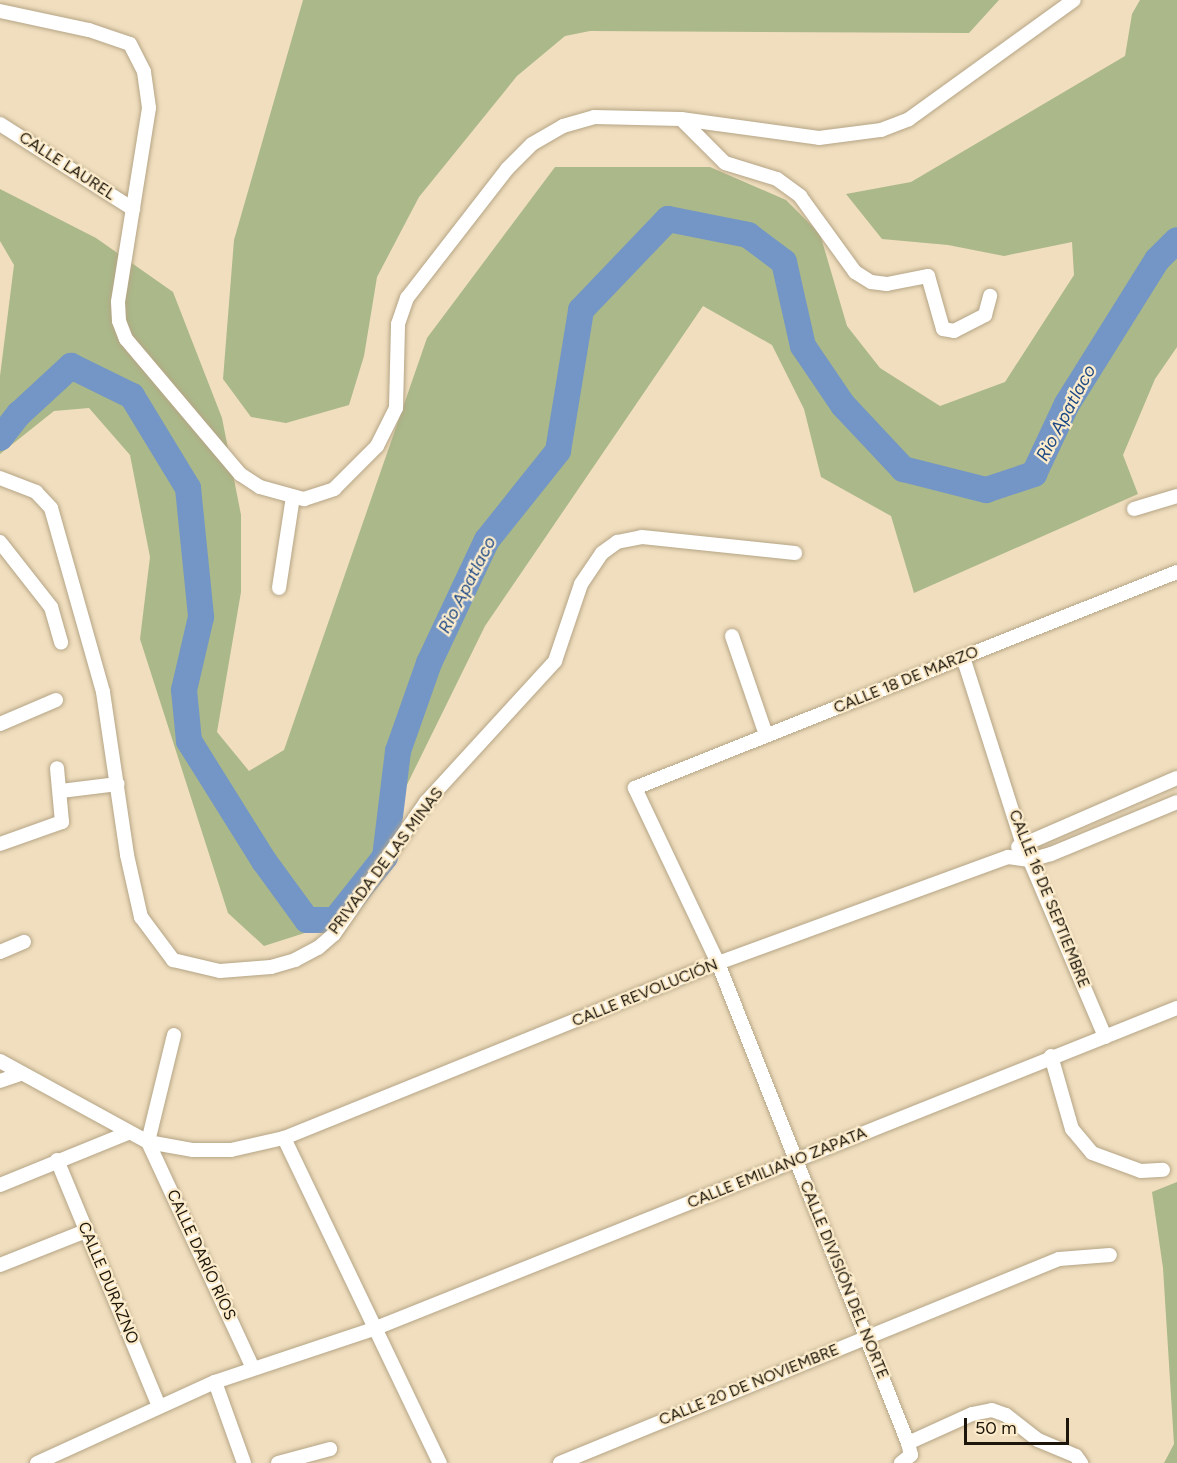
<!DOCTYPE html>
<html>
<head>
<meta charset="utf-8">
<style>
  body { margin:0 }
  #map { position:relative; width:1177px; height:1463px; overflow:hidden; background:#f0debe; font-family:Figtree,sans-serif }
  div>[style] { position:absolute }
  [style*='--x'] { left:calc(var(--x)*1px); top:calc(var(--y)*1px); width:calc(var(--w)*1px); rotate:calc(var(--a)*1deg) }
  .green>* { inset:0; background:#abb889 }
  .river>* { height:26px; margin:-13px; padding:0 13px; transform-origin:13px; border-radius:13px; background:#7396c6 }
  .roads { filter:drop-shadow(0 0 2px #b5a586) drop-shadow(0 0 2px #b5a586) }
  .minor>* { height:14px; margin:-7px; padding:0 7px; transform-origin:7px; border-radius:7px; background:#fff }
  span { translate:-50% -50%; white-space:nowrap; text-align:center; line-height:1.15; -webkit-text-stroke:4.5px #fdeccb; paint-order:stroke }
  .street-label { font-size:16px; color:#1c160a }
  .water-label { font-size:18px; color:#1d4985; font-style:italic }
  .scale { position:absolute; left:964px; top:1418px; width:105px; height:27px; box-sizing:border-box; border:3px solid #1c160a; border-top:0; padding-left:8px; font-size:18px; line-height:21px; white-space:nowrap; color:#1c160a; -webkit-text-stroke:4px #fdeccb; paint-order:stroke }
</style>
</head>
<body>
<div id="map">
  <div class="green">
    <div style="clip-path:polygon(303px 0,999px 0,969px 33px,590px 31px,565px 36px,517px 76px,419px 197px,377px 277px,364px 356px,349px 405px,286px 423px,251px 417px,223px 379px,234px 240px)"></div>
    <div style="clip-path:polygon(1140px 0,1177px 0,1177px 347px,1155px 379px,1123px 455px,1138px 494px,914px 593px,891px 516px,821px 477px,804px 409px,772px 345px,703px 306px,485px 626px,368px 864px,314px 930px,264px 946px,228px 913px,140px 639px,150px 557px,130px 455px,89px 408px,54px 411px,0 454px,0 376px,14px 265px,0 241px,0 189px,96px 238px,173px 292px,222px 418px,241px 515px,241px 592px,217px 732px,249px 771px,284px 750px,427px 338px,555px 167px,710px 167px,786px 200px,820px 234px,847px 326px,880px 368px,940px 406px,1005px 382px,1074px 275px,1072px 242px,1004px 256px,948px 245px,882px 239px,846px 194px,911px 182px,1125px 56px,1132px 14px)"></div>
    <div style="clip-path:polygon(1177px 1182px,1177px 1463px,1164px 1463px,1174px 1444px,1163px 1268px,1152px 1192px)"></div>
  </div>
  <div class="river">
    <div style="--x:0;--y:438;--w:31;--a:-52"></div>
    <div style="--x:19;--y:414;--w:71;--a:-42.7"></div>
    <div style="--x:71;--y:366;--w:68;--a:26.2"></div>
    <div style="--x:132;--y:396;--w:108;--a:58.7"></div>
    <div style="--x:188;--y:488;--w:130;--a:84.2"></div>
    <div style="--x:201;--y:617;--w:75;--a:103.1"></div>
    <div style="--x:184;--y:690;--w:51;--a:84.4"></div>
    <div style="--x:189;--y:741;--w:142;--a:58"></div>
    <div style="--x:264;--y:861;--w:73;--a:53.9"></div>
    <div style="--x:307;--y:920;--w:28;--a:0"></div>
    <div style="--x:335;--y:920;--w:80;--a:-51.6"></div>
    <div style="--x:385;--y:857;--w:107;--a:-83"></div>
    <div style="--x:398;--y:751;--w:93;--a:-70.6"></div>
    <div style="--x:429;--y:663;--w:136;--a:-64.8"></div>
    <div style="--x:487;--y:540;--w:114;--a:-51.4"></div>
    <div style="--x:558;--y:451;--w:143;--a:-80.7"></div>
    <div style="--x:581;--y:310;--w:126;--a:-46.3"></div>
    <div style="--x:668;--y:219;--w:82;--a:11.3"></div>
    <div style="--x:748;--y:235;--w:45;--a:36.9"></div>
    <div style="--x:784;--y:262;--w:86;--a:77.3"></div>
    <div style="--x:803;--y:346;--w:71;--a:55.9"></div>
    <div style="--x:843;--y:405;--w:88;--a:46.8"></div>
    <div style="--x:903;--y:469;--w:86;--a:14.2"></div>
    <div style="--x:986;--y:490;--w:51;--a:-18.4"></div>
    <div style="--x:1034;--y:474;--w:77;--a:-64.8"></div>
    <div style="--x:1067;--y:404;--w:170;--a:-58"></div>
    <div style="--x:1157;--y:260;--w:28;--a:-45"></div>
  </div>
  <div class="roads">
    <div class="minor">
      <div style="--x:0;--y:11;--w:91;--a:12.1"></div>
      <div style="--x:89;--y:30;--w:43;--a:18.9"></div>
      <div style="--x:130;--y:44;--w:31;--a:63"></div>
      <div style="--x:144;--y:72;--w:36;--a:82"></div>
      <div style="--x:149;--y:108;--w:196;--a:99.1"></div>
      <div style="--x:118;--y:302;--w:19;--a:87"></div>
      <div style="--x:119;--y:321;--w:19;--a:69"></div>
      <div style="--x:126;--y:339;--w:177;--a:49.8"></div>
      <div style="--x:240;--y:474;--w:24;--a:33"></div>
      <div style="--x:260;--y:487;--w:46;--a:15.3"></div>
      <div style="--x:304;--y:499;--w:32;--a:-18"></div>
      <div style="--x:334;--y:489;--w:61;--a:-45"></div>
      <div style="--x:377;--y:446;--w:42;--a:-63.4"></div>
      <div style="--x:396;--y:408;--w:84;--a:-88.6"></div>
      <div style="--x:398;--y:324;--w:28;--a:-71"></div>
      <div style="--x:407;--y:298;--w:163;--a:-52.2"></div>
      <div style="--x:507;--y:169;--w:35;--a:-45"></div>
      <div style="--x:532;--y:144;--w:36;--a:-30"></div>
      <div style="--x:563;--y:126;--w:32;--a:-16"></div>
      <div style="--x:594;--y:117;--w:87;--a:1.3"></div>
      <div style="--x:681;--y:119;--w:139;--a:7.8"></div>
      <div style="--x:819;--y:138;--w:63;--a:-7.4"></div>
      <div style="--x:881;--y:130;--w:30;--a:-21"></div>
      <div style="--x:909;--y:119;--w:203;--a:-35.8"></div>
      <div style="--x:681;--y:119;--w:62;--a:45"></div>
      <div style="--x:725;--y:163;--w:54;--a:17.1"></div>
      <div style="--x:777;--y:179;--w:29;--a:36"></div>
      <div style="--x:800;--y:196;--w:94;--a:54.1"></div>
      <div style="--x:855;--y:272;--w:19;--a:32"></div>
      <div style="--x:871;--y:282;--w:16;--a:7"></div>
      <div style="--x:887;--y:284;--w:42;--a:-11"></div>
      <div style="--x:928;--y:276;--w:55;--a:74.2"></div>
      <div style="--x:943;--y:329;--w:11;--a:10"></div>
      <div style="--x:954;--y:331;--w:35;--a:-27"></div>
      <div style="--x:985;--y:315;--w:20;--a:-75"></div>
      <div style="--x:0;--y:124;--w:158;--a:32.6"></div>
      <div style="--x:0;--y:478;--w:39;--a:21"></div>
      <div style="--x:36;--y:492;--w:22;--a:47"></div>
      <div style="--x:51;--y:508;--w:191;--a:74.2"></div>
      <div style="--x:103;--y:692;--w:165;--a:81.6"></div>
      <div style="--x:127;--y:855;--w:64;--a:77.3"></div>
      <div style="--x:141;--y:917;--w:54;--a:53.3"></div>
      <div style="--x:173;--y:960;--w:48;--a:13.2"></div>
      <div style="--x:220;--y:971;--w:51;--a:-4.5"></div>
      <div style="--x:271;--y:967;--w:25;--a:-16"></div>
      <div style="--x:295;--y:960;--w:26;--a:-28"></div>
      <div style="--x:318;--y:948;--w:21;--a:-41"></div>
      <div style="--x:334;--y:934;--w:161;--a:-55.1"></div>
      <div style="--x:426;--y:802;--w:191;--a:-47.5"></div>
      <div style="--x:555;--y:661;--w:81;--a:-71.3"></div>
      <div style="--x:581;--y:584;--w:37;--a:-56"></div>
      <div style="--x:602;--y:553;--w:19;--a:-36"></div>
      <div style="--x:617;--y:542;--w:25;--a:-11"></div>
      <div style="--x:642;--y:537;--w:154;--a:6"></div>
      <div style="--x:1134;--y:509;--w:45;--a:-16.8"></div>
      <div style="--x:0;--y:542;--w:83;--a:51.9"></div>
      <div style="--x:51;--y:607;--w:37;--a:74"></div>
      <div style="--x:279;--y:588;--w:92;--a:-81.3"></div>
      <div style="--x:732;--y:636;--w:105;--a:71"></div>
      <div style="--x:963;--y:657;--w:194;--a:72.3"></div>
      <div style="--x:1022;--y:842;--w:212;--a:66.9"></div>
      <div style="--x:0;--y:724;--w:61;--a:-23.2"></div>
      <div style="--x:61;--y:791;--w:57;--a:-7"></div>
      <div style="--x:0;--y:844;--w:66;--a:-19.5"></div>
      <div style="--x:62;--y:822;--w:54;--a:-95.3"></div>
      <div style="--x:1018;--y:847;--w:173;--a:-23.5"></div>
      <div style="--x:0;--y:952;--w:26;--a:-23"></div>
      <div style="--x:174;--y:1035;--w:110;--a:103.7"></div>
      <div style="--x:148;--y:1142;--w:249;--a:65.1"></div>
      <div style="--x:1051;--y:1056;--w:76;--a:74"></div>
      <div style="--x:1072;--y:1129;--w:31;--a:50"></div>
      <div style="--x:1092;--y:1153;--w:52;--a:20.2"></div>
      <div style="--x:1141;--y:1171;--w:22;--a:-3"></div>
      <div style="--x:0;--y:1061;--w:169;--a:28.7"></div>
      <div style="--x:148;--y:1142;--w:46;--a:10.1"></div>
      <div style="--x:193;--y:1150;--w:38;--a:0"></div>
      <div style="--x:231;--y:1150;--w:54;--a:-12.8"></div>
      <div style="--x:284;--y:1138;--w:468;--a:-22"></div>
      <div style="--x:718;--y:963;--w:309;--a:-20.1"></div>
      <div style="--x:1008;--y:857;--w:22;--a:8"></div>
      <div style="--x:1030;--y:860;--w:22;--a:-16"></div>
      <div style="--x:1051;--y:854;--w:136;--a:-22.4"></div>
      <div style="--x:0;--y:1081;--w:21;--a:-19"></div>
      <div style="--x:284;--y:1138;--w:361;--a:64.4"></div>
      <div style="--x:57;--y:1160;--w:266;--a:67.5"></div>
      <div style="--x:0;--y:1185;--w:138;--a:-22.1"></div>
      <div style="--x:0;--y:1265;--w:92;--a:-21.6"></div>
      <div style="--x:215;--y:1382;--w:86;--a:70.3"></div>
      <div style="--x:908;--y:1443;--w:516;--a:-111.6"></div>
      <div style="--x:718;--y:963;--w:194;--a:-115.4"></div>
      <div style="--x:635;--y:788;--w:583;--a:-21.73"></div>
      <div style="--x:37;--y:1463;--w:196;--a:-24.5"></div>
      <div style="--x:215;--y:1382;--w:170;--a:-18.5"></div>
      <div style="--x:376;--y:1328;--w:863;--a:-21.78"></div>
      <div style="--x:278;--y:1463;--w:54;--a:-15.1"></div>
      <div style="--x:560;--y:1463;--w:539;--a:-22.24"></div>
      <div style="--x:1059;--y:1259;--w:51;--a:-4.5"></div>
      <div style="--x:901;--y:1463;--w:13;--a:-39"></div>
      <div style="--x:911;--y:1455;--w:12;--a:-104"></div>
      <div style="--x:908;--y:1443;--w:70;--a:-24.4"></div>
      <div style="--x:972;--y:1414;--w:20;--a:-11"></div>
      <div style="--x:992;--y:1410;--w:15;--a:20"></div>
      <div style="--x:1006;--y:1415;--w:41;--a:38"></div>
      <div style="--x:1038;--y:1440;--w:41;--a:22.8"></div>
      <div style="--x:1076;--y:1456;--w:9;--a:54"></div>
    </div>
  </div>
  <div class="street-label">
    <span style="left:67px;top:166px;rotate:33deg">CALLE LAUREL</span>
    <span style="left:906px;top:680px;rotate:-22deg">CALLE 18 DE MARZO</span>
    <span style="left:386px;top:861px;rotate:-53deg">PRIVADA DE LAS MINAS</span>
    <span style="left:1049px;top:899px;rotate:68deg">CALLE 16 DE SEPTIEMBRE</span>
    <span style="left:645px;top:993px;rotate:-22deg">CALLE REVOLUCIÓN</span>
    <span style="left:777px;top:1168px;rotate:-22deg">CALLE EMILIANO ZAPATA</span>
    <span style="left:201px;top:1255px;rotate:65deg">CALLE DARÍO RÍOS</span>
    <span style="left:844px;top:1280px;rotate:68deg">CALLE DIVISIÓN DEL NORTE</span>
    <span style="left:108px;top:1283px;rotate:67deg">CALLE DURAZNO</span>
    <span style="left:749px;top:1385px;rotate:-22deg">CALLE 20 DE NOVIEMBRE</span>
  </div>
  <div class="water-label">
    <span style="left:1066px;top:413px;rotate:-62deg">Rio Apatlaco</span>
    <span style="left:467px;top:585px;rotate:-63deg">Rio Apatlaco</span>
  </div>
  <div class="scale">50 m</div>
</div>
</body>
</html>
